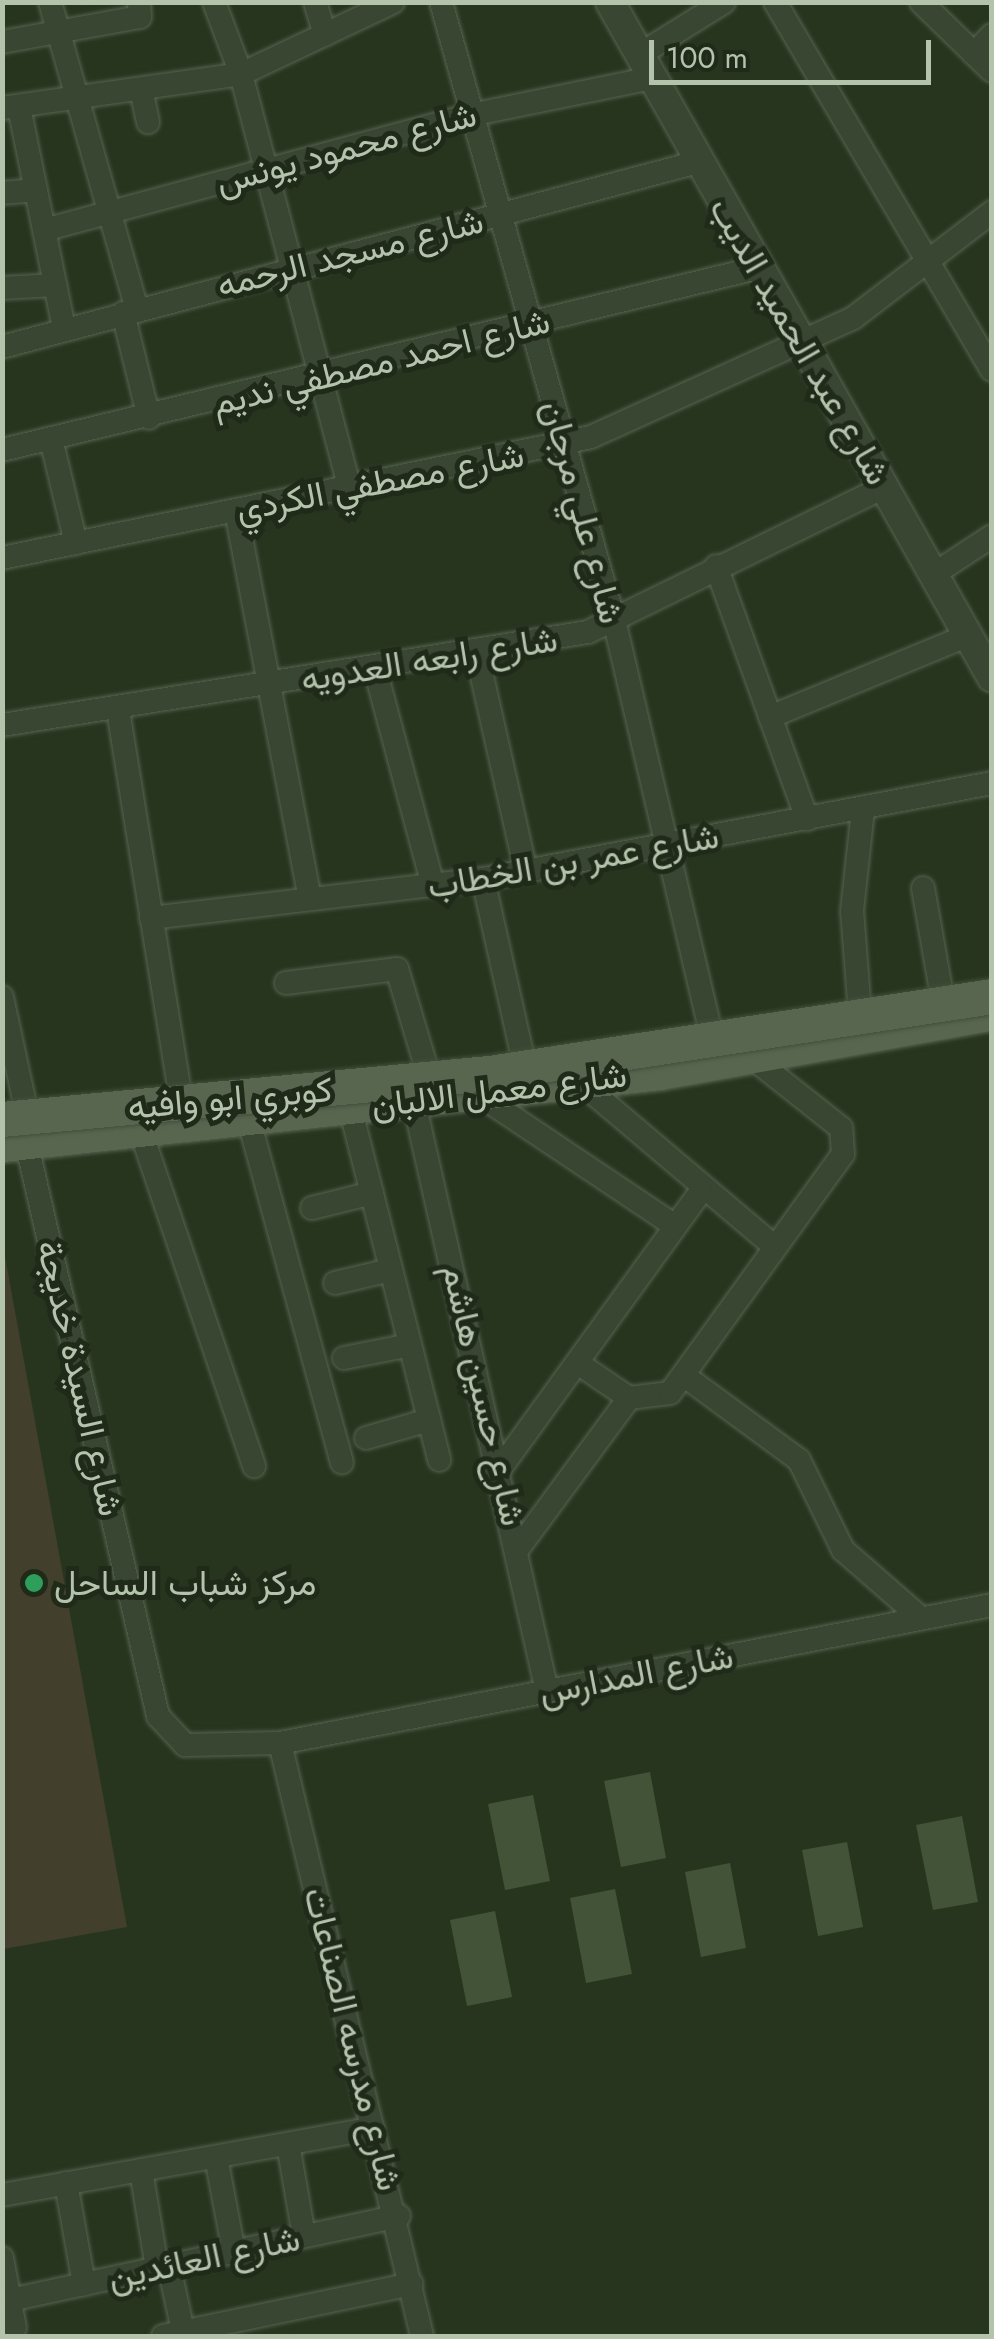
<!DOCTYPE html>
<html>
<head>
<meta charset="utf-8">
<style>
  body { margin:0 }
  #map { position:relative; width:994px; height:2339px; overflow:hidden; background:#27351f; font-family:Jost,Vazirmatn,sans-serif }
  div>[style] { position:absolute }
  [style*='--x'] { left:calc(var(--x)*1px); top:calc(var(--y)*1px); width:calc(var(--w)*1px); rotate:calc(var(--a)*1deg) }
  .green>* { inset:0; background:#42402c }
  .building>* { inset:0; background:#425338 }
  .roads { filter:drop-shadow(0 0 2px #576450) drop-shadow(0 0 2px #576450) }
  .minor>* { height:22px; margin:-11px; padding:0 11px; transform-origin:11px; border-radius:11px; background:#394632 }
  .tertiary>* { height:28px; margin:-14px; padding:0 14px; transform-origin:14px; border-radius:14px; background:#394632 }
  .primary>* { height:35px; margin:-17.5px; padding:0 17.5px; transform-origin:17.5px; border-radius:17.5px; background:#586650 }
  .bridges { filter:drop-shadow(0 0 2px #434f3c) drop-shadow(0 0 2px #434f3c) }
  .primary-bridge>* { height:35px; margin:-17.5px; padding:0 17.5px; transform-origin:17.5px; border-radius:17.5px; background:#586650 }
  .dots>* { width:28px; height:28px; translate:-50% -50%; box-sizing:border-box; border:5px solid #1f2a18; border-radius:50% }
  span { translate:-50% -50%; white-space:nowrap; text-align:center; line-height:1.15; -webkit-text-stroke:10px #1f2a18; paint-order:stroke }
  .street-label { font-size:35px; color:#b4c3ac }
  .poi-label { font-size:35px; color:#b4c3ac }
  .left { translate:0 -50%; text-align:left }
  .frame { position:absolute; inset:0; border:5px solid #b4c3ac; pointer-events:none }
  .scale { position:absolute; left:649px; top:40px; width:282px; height:45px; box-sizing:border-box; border:5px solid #b4c3ac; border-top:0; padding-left:12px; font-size:30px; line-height:35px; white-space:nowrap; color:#b4c3ac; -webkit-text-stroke:8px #1f2a18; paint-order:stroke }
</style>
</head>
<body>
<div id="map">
  <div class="green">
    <div style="clip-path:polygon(2px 1240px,127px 1927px,3px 1949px,2px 1949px)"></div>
  </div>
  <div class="building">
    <div style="clip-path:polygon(650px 1772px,666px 1858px,621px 1867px,604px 1781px)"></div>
    <div style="clip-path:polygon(533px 1795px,550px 1881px,505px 1890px,488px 1804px)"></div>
    <div style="clip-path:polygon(962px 1816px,978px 1902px,933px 1910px,916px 1825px)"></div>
    <div style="clip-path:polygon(847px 1842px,863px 1927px,818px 1936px,802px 1850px)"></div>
    <div style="clip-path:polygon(730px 1863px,746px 1948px,701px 1957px,685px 1872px)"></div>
    <div style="clip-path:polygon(615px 1889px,632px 1974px,586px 1983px,570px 1898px)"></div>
    <div style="clip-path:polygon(495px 1911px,512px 1997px,467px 2006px,450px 1920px)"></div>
  </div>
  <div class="roads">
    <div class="minor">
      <div style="--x:50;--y:2;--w:319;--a:74.2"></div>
      <div style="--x:214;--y:2;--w:77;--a:69.4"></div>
      <div style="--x:241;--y:74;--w:426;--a:75.3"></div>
      <div style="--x:315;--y:2;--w:34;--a:73"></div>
      <div style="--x:441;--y:2;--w:646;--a:74.37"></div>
      <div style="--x:615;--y:624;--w:412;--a:76.8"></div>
      <div style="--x:775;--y:2;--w:427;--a:59.5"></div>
      <div style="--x:921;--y:2;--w:99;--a:44.2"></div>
      <div style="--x:2;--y:42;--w:140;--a:-10.3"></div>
      <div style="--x:140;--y:17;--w:15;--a:-94"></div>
      <div style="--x:974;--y:54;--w:26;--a:-47"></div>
      <div style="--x:639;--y:55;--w:100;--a:-31.9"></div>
      <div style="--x:141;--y:89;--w:34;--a:78"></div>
      <div style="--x:19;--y:107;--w:227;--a:78.5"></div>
      <div style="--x:2;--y:108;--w:241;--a:-8.1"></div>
      <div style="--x:241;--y:74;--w:168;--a:-25.3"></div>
      <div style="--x:2;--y:193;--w:34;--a:-5"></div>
      <div style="--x:44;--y:230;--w:446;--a:-15.1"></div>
      <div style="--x:475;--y:114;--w:181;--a:-11.5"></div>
      <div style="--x:2;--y:288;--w:53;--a:-3.2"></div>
      <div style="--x:123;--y:313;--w:108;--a:76.1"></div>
      <div style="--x:2;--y:347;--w:720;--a:-14.89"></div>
      <div style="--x:51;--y:439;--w:107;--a:76.5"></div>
      <div style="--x:2;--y:450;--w:777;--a:-13.55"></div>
      <div style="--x:236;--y:511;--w:394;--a:79.2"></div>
      <div style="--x:2;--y:558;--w:601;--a:-11.61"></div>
      <div style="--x:591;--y:437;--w:288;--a:-24.4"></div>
      <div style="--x:853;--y:318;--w:175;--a:-37.3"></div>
      <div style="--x:716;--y:566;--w:269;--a:70.2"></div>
      <div style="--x:934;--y:574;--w:69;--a:-33.2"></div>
      <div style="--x:477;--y:654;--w:222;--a:77.3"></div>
      <div style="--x:375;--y:669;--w:225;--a:75"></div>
      <div style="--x:118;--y:710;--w:380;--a:80.8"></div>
      <div style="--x:770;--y:717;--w:213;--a:-22.4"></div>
      <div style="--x:2;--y:725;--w:593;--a:-9.02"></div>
      <div style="--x:588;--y:632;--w:330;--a:-26.1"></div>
      <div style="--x:483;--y:879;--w:179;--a:77.4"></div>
      <div style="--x:923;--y:888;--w:104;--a:80"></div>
      <div style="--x:151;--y:918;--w:334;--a:-6.7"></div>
      <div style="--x:483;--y:879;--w:518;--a:-10.68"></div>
      <div style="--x:286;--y:983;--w:112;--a:-7.2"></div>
      <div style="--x:397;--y:969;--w:101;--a:73.4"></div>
      <div style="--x:2;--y:997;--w:105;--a:77.9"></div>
      <div style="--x:859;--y:1001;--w:90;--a:-94.4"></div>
      <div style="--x:852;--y:911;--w:103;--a:-83.8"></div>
      <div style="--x:579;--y:1081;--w:257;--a:40.3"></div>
      <div style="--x:478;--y:1094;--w:236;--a:33.8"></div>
      <div style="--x:414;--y:1102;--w:604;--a:77.28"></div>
      <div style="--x:350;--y:1107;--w:364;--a:75.8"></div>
      <div style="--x:248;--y:1117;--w:358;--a:74.8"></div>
      <div style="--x:140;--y:1129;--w:356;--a:71.3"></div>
      <div style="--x:26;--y:1141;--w:590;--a:77.07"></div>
      <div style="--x:158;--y:1716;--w:40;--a:47"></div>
      <div style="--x:185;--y:1745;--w:95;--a:-1.2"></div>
      <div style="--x:280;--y:1743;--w:725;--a:-10.97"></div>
      <div style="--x:312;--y:1208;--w:62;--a:-14"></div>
      <div style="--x:335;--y:1283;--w:57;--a:-13.1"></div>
      <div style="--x:344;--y:1358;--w:67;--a:-11.1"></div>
      <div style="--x:579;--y:1364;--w:60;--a:34.2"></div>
      <div style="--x:629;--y:1398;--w:41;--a:-7"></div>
      <div style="--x:670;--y:1393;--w:295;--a:-54.1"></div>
      <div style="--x:843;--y:1154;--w:26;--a:-94"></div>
      <div style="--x:841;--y:1128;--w:115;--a:-141.7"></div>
      <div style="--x:686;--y:1377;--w:140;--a:36.3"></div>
      <div style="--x:799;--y:1460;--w:100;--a:63.9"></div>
      <div style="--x:843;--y:1550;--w:103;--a:41.1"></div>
      <div style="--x:366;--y:1438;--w:66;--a:-15.9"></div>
      <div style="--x:502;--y:1466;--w:339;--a:-54.1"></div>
      <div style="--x:520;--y:1546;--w:184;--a:-53.6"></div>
      <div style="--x:280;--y:1743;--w:610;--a:76.53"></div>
      <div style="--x:288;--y:2144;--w:93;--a:80.1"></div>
      <div style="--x:216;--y:2157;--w:97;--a:79.3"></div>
      <div style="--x:141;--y:2170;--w:99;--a:80.7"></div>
      <div style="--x:66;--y:2183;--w:103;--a:79.9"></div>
      <div style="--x:2;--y:2195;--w:377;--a:-10.2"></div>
      <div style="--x:2;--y:2258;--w:71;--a:79.5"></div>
      <div style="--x:169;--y:2266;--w:72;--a:77.9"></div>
      <div style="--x:10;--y:2300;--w:398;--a:-12.2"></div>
      <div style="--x:163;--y:2336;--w:254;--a:-11.8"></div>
    </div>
    <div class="tertiary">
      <div style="--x:610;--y:2;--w:776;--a:60.53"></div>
    </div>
    <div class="primary">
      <div style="--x:2;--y:1144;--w:661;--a:-6.25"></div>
      <div style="--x:659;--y:1072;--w:337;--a:-10.2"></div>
    </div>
  </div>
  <div class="bridges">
    <div class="primary-bridge">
      <div style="--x:2;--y:1119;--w:496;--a:-5.4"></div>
      <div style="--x:496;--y:1072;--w:502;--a:-8.71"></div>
    </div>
  </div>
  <div class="dots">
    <div style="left:34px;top:1583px;background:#2e9e5b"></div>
  </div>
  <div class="street-label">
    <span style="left:346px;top:148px;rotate:-15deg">شارع محمود يونس</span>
    <span style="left:350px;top:253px;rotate:-14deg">شارع مسجد الرحمه</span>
    <span style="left:800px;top:341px;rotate:60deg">شارع عبد الحميد الديب</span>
    <span style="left:381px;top:362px;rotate:-14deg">شارع احمد مصطفي نديم</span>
    <span style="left:380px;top:482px;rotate:-11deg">شارع مصطفي الكردي</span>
    <span style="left:583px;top:512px;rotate:75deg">شارع علي مرجان</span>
    <span style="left:429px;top:659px;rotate:-9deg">شارع رابعه العدويه</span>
    <span style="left:573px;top:861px;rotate:-10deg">شارع عمر بن الخطاب</span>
    <span style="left:499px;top:1090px;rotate:-7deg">شارع معمل الالبان</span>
    <span style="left:230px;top:1098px;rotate:-5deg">كوبري ابو وافيه</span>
    <span style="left:80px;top:1378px;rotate:77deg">شارع السيدة خديجة</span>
    <span style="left:484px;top:1395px;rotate:77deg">شارع حسين هاشم</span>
    <span style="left:636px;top:1674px;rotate:-11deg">شارع المدارس</span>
    <span style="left:353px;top:2039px;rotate:76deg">شارع مدرسه الصناعات</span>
    <span style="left:204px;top:2258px;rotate:-12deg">شارع العائدين</span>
  </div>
  <div class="poi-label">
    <span class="left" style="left:54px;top:1583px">مركز شباب الساحل</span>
  </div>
  <div class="frame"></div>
  <div class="scale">100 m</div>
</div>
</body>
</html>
